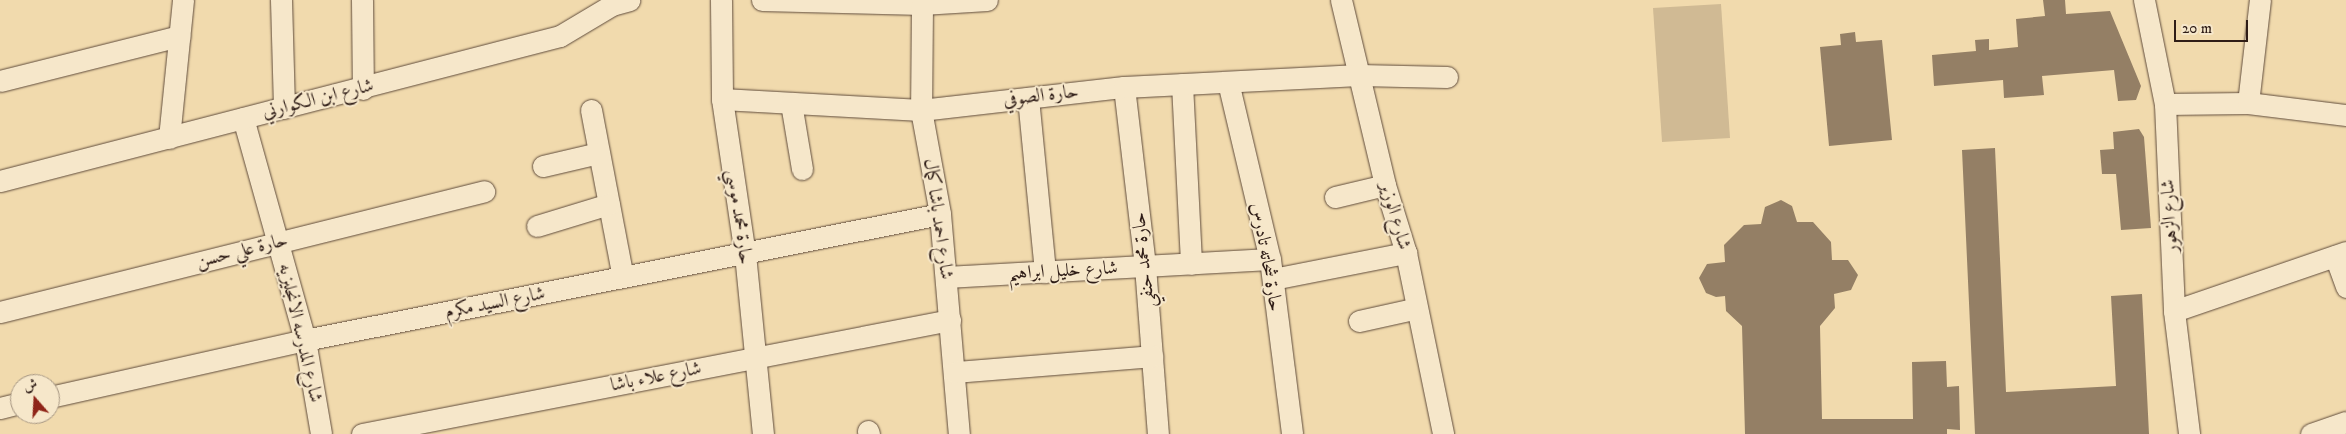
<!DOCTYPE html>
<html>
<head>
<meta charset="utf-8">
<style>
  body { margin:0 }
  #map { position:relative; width:2346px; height:434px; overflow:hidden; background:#f1daad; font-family:"IM FELL DW Pica",Amiri,serif }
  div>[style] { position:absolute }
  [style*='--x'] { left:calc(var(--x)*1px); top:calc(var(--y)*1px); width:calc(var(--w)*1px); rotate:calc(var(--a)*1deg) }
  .green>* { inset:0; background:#d0ba94 }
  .building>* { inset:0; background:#947f65 }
  .roads { filter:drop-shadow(0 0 1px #604c3c) drop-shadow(0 0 1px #604c3c) }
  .minor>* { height:21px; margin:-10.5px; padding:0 10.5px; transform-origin:10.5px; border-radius:10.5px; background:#f6e7ca }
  span { translate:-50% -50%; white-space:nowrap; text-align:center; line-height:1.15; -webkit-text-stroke:4px #f6e7ca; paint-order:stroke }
  .street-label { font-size:19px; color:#2f1d17 }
  .north { position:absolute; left:10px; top:374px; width:50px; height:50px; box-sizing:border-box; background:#f6e7ca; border:1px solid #a69682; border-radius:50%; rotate:341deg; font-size:14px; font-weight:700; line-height:20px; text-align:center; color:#2f1d17 }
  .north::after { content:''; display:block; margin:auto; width:18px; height:22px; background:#8f2418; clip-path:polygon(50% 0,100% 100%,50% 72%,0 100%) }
  .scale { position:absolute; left:2174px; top:20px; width:74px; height:22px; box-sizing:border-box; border:2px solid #2f1d17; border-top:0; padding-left:6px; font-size:15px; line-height:18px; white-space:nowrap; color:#2f1d17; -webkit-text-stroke:4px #f6e7ca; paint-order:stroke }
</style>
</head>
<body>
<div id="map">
  <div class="green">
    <div style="clip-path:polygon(1721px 4px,1730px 138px,1662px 142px,1653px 8px)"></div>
  </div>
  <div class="building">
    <div style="clip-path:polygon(2043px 0,2065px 0,2066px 14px,2110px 11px,2141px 86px,2136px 100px,2118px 101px,2114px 70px,2042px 76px,2044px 95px,2004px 98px,2003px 80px,1934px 86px,1932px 55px,1976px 51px,1975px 40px,1989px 39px,1989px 50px,2018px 47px,2016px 19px,2045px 16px)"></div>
    <div style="clip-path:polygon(1855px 32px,1856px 42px,1882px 40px,1892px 140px,1829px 146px,1820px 47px,1841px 45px,1840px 34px)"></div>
    <div style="clip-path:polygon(2139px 129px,2144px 137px,2151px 228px,2121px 230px,2116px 174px,2102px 174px,2100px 150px,2114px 149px,2113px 132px)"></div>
    <div style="clip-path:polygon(1995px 148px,2006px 392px,2116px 386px,2111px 296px,2142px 294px,2149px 434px,1975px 434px,1962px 150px)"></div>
    <div style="clip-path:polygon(1781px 200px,1792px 206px,1797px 222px,1813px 222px,1831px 242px,1832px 260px,1848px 260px,1858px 275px,1851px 290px,1834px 294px,1835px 308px,1820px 326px,1822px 419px,1913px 419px,1912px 362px,1946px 361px,1947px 387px,1959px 386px,1960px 430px,1947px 429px,1947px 434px,1745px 434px,1742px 326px,1726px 311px,1725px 296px,1716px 297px,1706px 293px,1699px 278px,1707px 264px,1725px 262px,1724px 245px,1744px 225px,1761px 224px,1765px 207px)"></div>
  </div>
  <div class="roads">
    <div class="minor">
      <div style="--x:281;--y:0;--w:108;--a:88.4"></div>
      <div style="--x:362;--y:0;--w:89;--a:89.4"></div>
      <div style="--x:721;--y:0;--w:99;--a:89.4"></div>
      <div style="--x:722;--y:99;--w:157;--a:81.6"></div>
      <div style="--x:745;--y:254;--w:181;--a:84.3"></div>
      <div style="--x:762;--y:0;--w:160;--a:1.4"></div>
      <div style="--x:922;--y:4;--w:65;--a:-3.5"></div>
      <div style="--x:1341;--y:0;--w:190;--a:76.6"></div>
      <div style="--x:1385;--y:185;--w:71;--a:72.8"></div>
      <div style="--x:1406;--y:253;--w:185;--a:78.4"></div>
      <div style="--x:2144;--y:0;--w:106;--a:78.6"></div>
      <div style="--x:2165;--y:104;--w:207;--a:87.5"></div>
      <div style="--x:2174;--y:311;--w:124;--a:83"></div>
      <div style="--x:922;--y:4;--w:106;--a:90.5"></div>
      <div style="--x:921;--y:110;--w:106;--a:79.6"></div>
      <div style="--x:940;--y:214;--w:221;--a:85.1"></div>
      <div style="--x:0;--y:81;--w:185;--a:-14.1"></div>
      <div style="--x:1228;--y:82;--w:182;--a:76.7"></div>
      <div style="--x:1270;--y:259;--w:176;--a:82.8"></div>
      <div style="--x:1182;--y:84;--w:180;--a:87.1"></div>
      <div style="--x:1124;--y:87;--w:180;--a:83.3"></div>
      <div style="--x:1145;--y:266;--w:169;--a:85.6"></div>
      <div style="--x:1028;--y:98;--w:175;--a:84.4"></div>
      <div style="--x:722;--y:99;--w:199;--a:3.2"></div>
      <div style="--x:921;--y:110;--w:204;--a:-6.5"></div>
      <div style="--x:1124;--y:87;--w:235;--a:-2.9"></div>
      <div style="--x:1359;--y:75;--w:88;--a:1.3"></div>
      <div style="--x:791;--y:103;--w:67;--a:80.5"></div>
      <div style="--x:2248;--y:103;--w:104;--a:-83.4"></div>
      <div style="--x:2165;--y:104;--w:83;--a:-0.7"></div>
      <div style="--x:2248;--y:103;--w:99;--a:7"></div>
      <div style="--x:591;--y:110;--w:170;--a:79.2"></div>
      <div style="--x:243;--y:118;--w:230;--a:74.4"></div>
      <div style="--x:305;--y:340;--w:95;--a:80.3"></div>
      <div style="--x:169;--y:138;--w:139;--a:-84.2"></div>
      <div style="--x:543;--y:166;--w:57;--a:-13.1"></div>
      <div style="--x:0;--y:181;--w:578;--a:-14.52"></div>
      <div style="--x:560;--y:36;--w:61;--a:-30.8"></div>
      <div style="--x:612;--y:5;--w:18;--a:-16"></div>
      <div style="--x:1335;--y:197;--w:51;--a:-13.5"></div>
      <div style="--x:537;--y:226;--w:75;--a:-17"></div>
      <div style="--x:2335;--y:256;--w:33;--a:70"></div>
      <div style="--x:946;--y:277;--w:324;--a:-3.2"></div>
      <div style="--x:1273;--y:279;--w:136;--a:-11.1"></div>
      <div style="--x:2174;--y:311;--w:182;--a:-18.9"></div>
      <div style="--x:0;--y:312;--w:499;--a:-14"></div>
      <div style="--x:1359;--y:321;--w:59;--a:-12.6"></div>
      <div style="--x:955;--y:372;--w:198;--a:-4.6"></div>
      <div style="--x:50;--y:397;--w:261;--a:-12.6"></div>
      <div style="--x:305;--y:340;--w:647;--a:-11.22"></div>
      <div style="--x:0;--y:408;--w:21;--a:-14"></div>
      <div style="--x:868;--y:431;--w:3;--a:72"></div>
      <div style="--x:362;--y:434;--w:599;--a:-10.97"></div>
      <div style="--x:2311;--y:434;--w:37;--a:-19"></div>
    </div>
  </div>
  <div class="street-label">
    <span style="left:1041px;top:96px;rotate:-7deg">حارة الصوفي</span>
    <span style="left:318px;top:99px;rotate:-14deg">شارع ابن الكوارني</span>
    <span style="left:1395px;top:216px;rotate:74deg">شارع الوزير</span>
    <span style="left:2170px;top:216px;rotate:-93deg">شارع الزهور</span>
    <span style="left:739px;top:217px;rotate:82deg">حارة محمد موسي</span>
    <span style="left:938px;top:219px;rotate:82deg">شارع احمد باشا كمال</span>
    <span style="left:242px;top:251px;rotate:-14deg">حارة علي حسن</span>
    <span style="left:1266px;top:257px;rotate:80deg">حارة شحاته تادرس</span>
    <span style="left:1144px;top:260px;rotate:-96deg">حارة محمد حنفي</span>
    <span style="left:1063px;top:271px;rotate:-3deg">شارع خليل ابراهيم</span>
    <span style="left:495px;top:303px;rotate:-11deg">شارع السيد مكرم</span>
    <span style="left:300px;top:333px;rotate:77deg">شارع المدرسه الانجليزيه</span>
    <span style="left:656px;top:377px;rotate:-11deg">شارع علاء باشا</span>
  </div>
  <div class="north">ش</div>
  <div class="scale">20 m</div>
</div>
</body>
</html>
